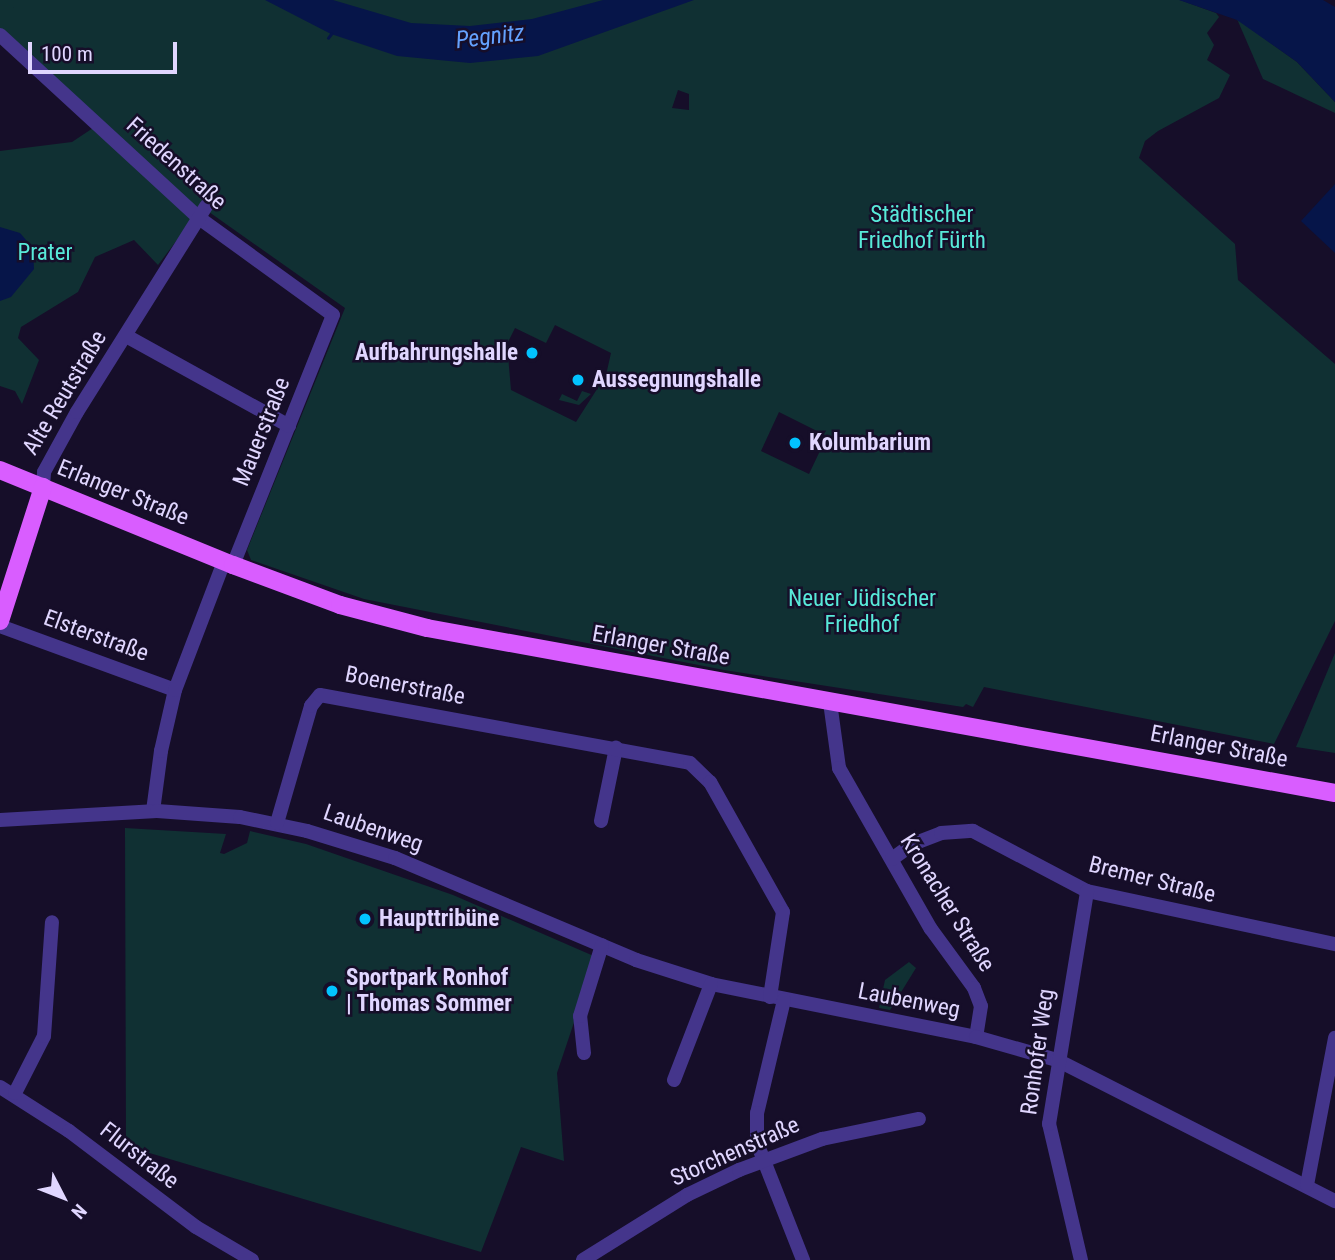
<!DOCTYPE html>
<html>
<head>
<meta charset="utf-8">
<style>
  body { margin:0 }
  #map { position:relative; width:1335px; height:1260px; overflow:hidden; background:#160e29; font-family:"Roboto Condensed",sans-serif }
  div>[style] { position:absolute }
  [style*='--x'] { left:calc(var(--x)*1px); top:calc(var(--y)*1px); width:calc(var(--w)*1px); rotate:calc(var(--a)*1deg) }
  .green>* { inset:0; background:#103033 }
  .water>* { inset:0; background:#061549 }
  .stream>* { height:2.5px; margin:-1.25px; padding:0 1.25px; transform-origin:1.25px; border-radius:1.25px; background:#061549 }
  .minor>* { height:14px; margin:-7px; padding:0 7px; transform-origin:7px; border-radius:7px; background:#44358b }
  .major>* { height:18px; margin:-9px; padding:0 9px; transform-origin:9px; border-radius:9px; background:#d95dff }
  .dots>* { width:19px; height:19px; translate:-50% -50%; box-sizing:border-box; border:4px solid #160e29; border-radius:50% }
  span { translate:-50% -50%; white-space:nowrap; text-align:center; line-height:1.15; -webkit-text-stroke:5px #160e29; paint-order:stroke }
  .street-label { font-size:23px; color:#e0d6ff }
  .park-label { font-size:23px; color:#58e9d9 }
  .poi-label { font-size:23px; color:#e0d6ff; font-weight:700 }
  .right { translate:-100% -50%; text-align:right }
  .left { translate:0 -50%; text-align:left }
  .water-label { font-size:24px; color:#64a2ff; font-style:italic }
  .north { position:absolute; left:28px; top:1162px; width:70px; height:70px; -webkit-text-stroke:5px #160e29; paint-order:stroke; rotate:132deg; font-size:19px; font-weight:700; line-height:28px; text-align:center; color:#e0d6ff }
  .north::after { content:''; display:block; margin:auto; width:24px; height:32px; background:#e0d6ff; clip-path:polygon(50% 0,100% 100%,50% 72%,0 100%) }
  .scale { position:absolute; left:28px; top:42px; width:149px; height:32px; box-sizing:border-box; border:4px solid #e0d6ff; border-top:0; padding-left:9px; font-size:21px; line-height:24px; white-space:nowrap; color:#e0d6ff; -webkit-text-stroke:5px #160e29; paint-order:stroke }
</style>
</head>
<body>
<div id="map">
  <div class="green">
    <div style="clip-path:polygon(evenodd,0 0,1180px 0,1216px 13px,1219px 17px,1207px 33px,1214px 45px,1207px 60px,1230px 75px,1219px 98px,1158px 131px,1145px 141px,1139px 158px,1235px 244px,1238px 280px,1335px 364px,1335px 621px,1274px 744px,984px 687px,973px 707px,966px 704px,963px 707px,724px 670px,364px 599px,251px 560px,247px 550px,345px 308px,202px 207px,158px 265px,134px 240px,95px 257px,78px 292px,21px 327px,18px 338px,39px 360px,22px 404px,15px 391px,0 386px,0 151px,72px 142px,93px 128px,0 36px,0 0,678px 90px,689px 94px,689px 110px,672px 108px,678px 90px,0 0,555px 325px,611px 353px,606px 375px,576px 422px,511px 390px,507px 344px,515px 328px,546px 343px,555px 325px,0 0,779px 412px,827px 436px,809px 474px,761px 451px,779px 412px)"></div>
    <div style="clip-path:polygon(1237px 19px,1297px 62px,1335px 102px,1335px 113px,1263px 79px)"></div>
    <div style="clip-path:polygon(582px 391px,591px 394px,579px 405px,559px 400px,562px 394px,577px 401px)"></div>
    <div style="clip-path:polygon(1335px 653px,1335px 753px,1296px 747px)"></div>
    <div style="clip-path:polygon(125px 828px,226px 834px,220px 853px,224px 854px,247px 843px,250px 831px,306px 844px,453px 895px,596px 957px,557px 1073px,564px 1161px,521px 1147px,481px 1252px,126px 1146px)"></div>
    <div style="clip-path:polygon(909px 962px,916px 968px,890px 1010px,879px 1008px,885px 980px)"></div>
  </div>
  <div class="water">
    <div style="clip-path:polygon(265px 0,333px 0,411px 23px,470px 26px,532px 19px,603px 0,694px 0,538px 56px,470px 63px,397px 56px,331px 34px)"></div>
    <div style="clip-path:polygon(1179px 0,1323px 0,1335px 7px,1335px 102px,1297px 62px,1237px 20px)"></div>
    <div style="clip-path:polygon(1335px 184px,1335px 253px,1301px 221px)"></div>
    <div style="clip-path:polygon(0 227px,20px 233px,33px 248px,34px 269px,11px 297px,0 301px)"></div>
  </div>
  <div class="stream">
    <div style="--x:328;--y:38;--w:5;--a:-53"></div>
  </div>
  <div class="minor">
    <div style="--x:0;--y:35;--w:270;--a:42.6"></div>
    <div style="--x:199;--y:218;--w:165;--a:35.9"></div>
    <div style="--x:333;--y:315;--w:269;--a:111.8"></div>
    <div style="--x:128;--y:337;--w:184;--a:28.9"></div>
    <div style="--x:43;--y:487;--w:15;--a:-86"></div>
    <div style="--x:44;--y:472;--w:68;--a:-61.2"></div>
    <div style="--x:77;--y:412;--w:243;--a:-57.9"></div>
    <div style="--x:0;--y:626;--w:186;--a:20.1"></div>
    <div style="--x:830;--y:702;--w:67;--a:82.2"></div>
    <div style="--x:839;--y:768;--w:185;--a:60.3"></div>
    <div style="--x:931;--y:929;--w:73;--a:53.9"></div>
    <div style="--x:974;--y:988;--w:19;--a:69"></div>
    <div style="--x:981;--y:1006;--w:31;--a:99"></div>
    <div style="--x:153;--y:811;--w:61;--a:-82.4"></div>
    <div style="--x:161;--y:751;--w:63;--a:-77.1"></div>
    <div style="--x:175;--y:690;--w:137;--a:-69.1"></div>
    <div style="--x:0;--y:820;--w:157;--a:-3.3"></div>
    <div style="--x:157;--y:811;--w:83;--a:4.1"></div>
    <div style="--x:240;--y:817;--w:68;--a:11.8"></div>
    <div style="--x:307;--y:831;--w:92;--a:17.1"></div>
    <div style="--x:395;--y:858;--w:262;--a:22.9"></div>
    <div style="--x:636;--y:960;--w:79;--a:17.7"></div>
    <div style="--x:711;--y:984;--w:270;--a:11.3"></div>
    <div style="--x:976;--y:1037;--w:84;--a:15.9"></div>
    <div style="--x:1057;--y:1060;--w:312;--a:26.9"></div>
    <div style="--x:601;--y:821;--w:75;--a:-78.4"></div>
    <div style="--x:277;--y:823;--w:122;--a:-73.8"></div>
    <div style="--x:311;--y:706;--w:14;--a:-51"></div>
    <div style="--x:320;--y:695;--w:376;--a:10.4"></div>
    <div style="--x:690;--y:763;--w:28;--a:44"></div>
    <div style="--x:710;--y:782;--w:149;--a:60.7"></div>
    <div style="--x:783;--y:912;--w:86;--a:98.7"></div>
    <div style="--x:892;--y:859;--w:26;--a:-36"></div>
    <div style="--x:913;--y:844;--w:30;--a:-21"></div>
    <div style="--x:941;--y:833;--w:32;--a:-4"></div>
    <div style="--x:973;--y:831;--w:129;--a:27.8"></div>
    <div style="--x:1087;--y:891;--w:254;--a:12.1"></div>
    <div style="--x:784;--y:1000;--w:116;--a:103.4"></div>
    <div style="--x:757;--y:1113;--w:30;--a:90"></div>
    <div style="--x:757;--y:1143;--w:126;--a:68.5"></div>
    <div style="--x:584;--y:1053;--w:37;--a:-96"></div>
    <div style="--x:580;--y:1016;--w:74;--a:-72.8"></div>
    <div style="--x:674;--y:1080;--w:103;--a:-68.9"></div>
    <div style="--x:0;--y:1087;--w:82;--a:32.5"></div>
    <div style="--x:69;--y:1131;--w:159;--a:37.1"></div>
    <div style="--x:196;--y:1227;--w:65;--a:30.5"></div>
    <div style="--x:15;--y:1093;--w:64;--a:-63"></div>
    <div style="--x:44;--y:1036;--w:114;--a:-86"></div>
    <div style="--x:1307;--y:1185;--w:150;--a:-79.2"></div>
    <div style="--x:583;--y:1260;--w:123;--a:-32"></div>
    <div style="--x:687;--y:1195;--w:58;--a:-25.7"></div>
    <div style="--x:739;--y:1170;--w:89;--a:-20.5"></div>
    <div style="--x:822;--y:1139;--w:99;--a:-11.7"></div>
    <div style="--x:1081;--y:1260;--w:140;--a:-103.2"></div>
    <div style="--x:1049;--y:1124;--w:236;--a:-80.7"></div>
  </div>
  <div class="major">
    <div style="--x:0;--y:470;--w:252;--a:22.2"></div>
    <div style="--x:233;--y:565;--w:114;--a:20.5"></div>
    <div style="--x:340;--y:605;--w:90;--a:14.8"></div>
    <div style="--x:427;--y:628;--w:923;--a:10.3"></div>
    <div style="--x:0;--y:621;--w:141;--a:-72.2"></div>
  </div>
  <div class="dots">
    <div style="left:532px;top:353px;background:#02c3ff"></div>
    <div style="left:578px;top:380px;background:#02c3ff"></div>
    <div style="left:795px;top:443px;background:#02c3ff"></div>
    <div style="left:365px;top:919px;background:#02c3ff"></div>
    <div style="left:332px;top:991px;background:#02c3ff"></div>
  </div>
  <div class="street-label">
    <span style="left:176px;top:164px;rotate:42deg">Friedenstraße</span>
    <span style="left:65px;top:393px;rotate:-59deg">Alte Reutstraße</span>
    <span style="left:262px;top:432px;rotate:-68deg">Mauerstraße</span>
    <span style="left:123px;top:493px;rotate:22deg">Erlanger Straße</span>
    <span style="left:96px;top:636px;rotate:20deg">Elsterstraße</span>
    <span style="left:661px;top:646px;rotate:10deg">Erlanger Straße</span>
    <span style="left:405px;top:686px;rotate:11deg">Boenerstraße</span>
    <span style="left:1219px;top:747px;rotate:11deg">Erlanger Straße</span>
    <span style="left:373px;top:829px;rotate:19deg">Laubenweg</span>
    <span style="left:1152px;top:880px;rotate:14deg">Bremer Straße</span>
    <span style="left:947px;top:903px;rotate:58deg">Kronacher Straße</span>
    <span style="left:909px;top:1001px;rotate:11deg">Laubenweg</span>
    <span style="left:1038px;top:1052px;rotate:-82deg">Ronhofer Weg</span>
    <span style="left:735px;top:1152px;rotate:-24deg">Storchenstraße</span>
    <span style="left:139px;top:1156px;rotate:38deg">Flurstraße</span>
  </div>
  <div class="park-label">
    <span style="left:922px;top:228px">Städtischer<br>Friedhof Fürth</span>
    <span style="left:45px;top:253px">Prater</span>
    <span style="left:862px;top:612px">Neuer Jüdischer<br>Friedhof</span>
  </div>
  <div class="poi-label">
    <span class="right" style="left:518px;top:353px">Aufbahrungshalle</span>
    <span class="left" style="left:592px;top:380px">Aussegnungshalle</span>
    <span class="left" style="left:809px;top:443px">Kolumbarium</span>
    <span class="left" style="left:379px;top:919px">Haupttribüne</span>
    <span class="left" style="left:346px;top:991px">Sportpark Ronhof<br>| Thomas Sommer</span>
  </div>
  <div class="water-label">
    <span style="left:490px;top:37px;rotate:-7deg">Pegnitz</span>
  </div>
  <div class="north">N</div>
  <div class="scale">100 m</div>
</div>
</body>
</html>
